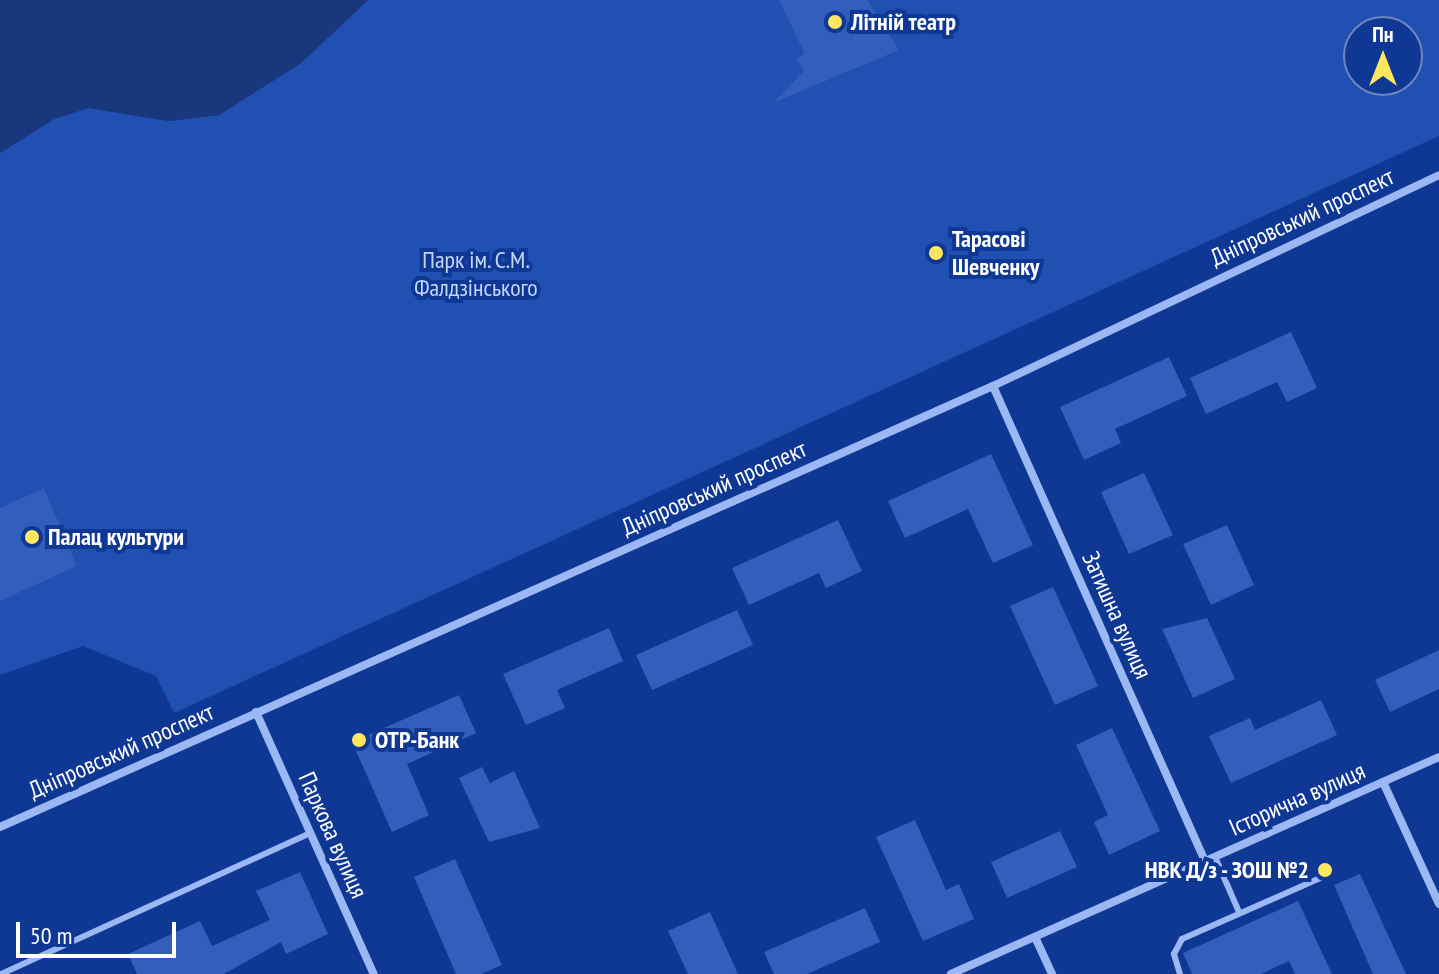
<!DOCTYPE html>
<html>
<head>
<meta charset="utf-8">
<style>
  body { margin:0 }
  #map { position:relative; width:1439px; height:974px; overflow:hidden; background:#0f3794; font-family:"PT Sans Narrow",sans-serif }
  div>[style] { position:absolute }
  [style*='--x'] { left:calc(var(--x)*1px); top:calc(var(--y)*1px); width:calc(var(--w)*1px); rotate:calc(var(--a)*1deg) }
  .green>* { inset:0; background:#2150b3 }
  .water>* { inset:0; background:#19377d }
  .building>* { inset:0; background:#335ebb }
  .lane>* { height:6px; margin:-3px; padding:0 3px; transform-origin:3px; border-radius:3px; background:#9cb8f4 }
  .street>* { height:8px; margin:-4px; padding:0 4px; transform-origin:4px; border-radius:4px; background:#9cb8f4 }
  .dots>* { width:22px; height:22px; translate:-50% -50%; box-sizing:border-box; border:4px solid #0f3794; border-radius:50% }
  span { translate:-50% -50%; white-space:nowrap; text-align:center; line-height:1.15; -webkit-text-stroke:8px #0f3794; paint-order:stroke }
  .poi-label { font-size:24px; color:#fff; font-weight:700 }
  .left { translate:0 -50%; text-align:left }
  .right { translate:-100% -50%; text-align:right }
  .street-label { font-size:24px; color:#fff }
  .park-label { font-size:24px; color:#c4d7fe }
  .north { position:absolute; left:1343px; top:16px; width:80px; height:80px; box-sizing:border-box; background:#0f3794; border:2px solid #6f87bf; border-radius:50%; rotate:0deg; font-size:22px; font-weight:700; line-height:32px; text-align:center; color:#fff }
  .north::after { content:''; display:block; margin:auto; width:28px; height:36px; background:#ffe65f; clip-path:polygon(50% 0,100% 100%,50% 72%,0 100%) }
  .scale { position:absolute; left:16px; top:922px; width:160px; height:36px; box-sizing:border-box; border:4px solid #fff; border-top:0; padding-left:10px; font-size:24px; line-height:28px; white-space:nowrap; color:#fff; -webkit-text-stroke:6px #0f3794; paint-order:stroke }
</style>
</head>
<body>
<div id="map">
  <div class="green">
    <div style="clip-path:polygon(evenodd,368px 0,1439px 0,1439px 136px,174px 713px,156px 676px,83px 646px,0 675px,0 153px,54px 119px,88px 108px,169px 121px,219px 115px,301px 63px,368px 0,1359px 32px,1407px 32px,1407px 80px,1359px 80px,1359px 32px)"></div>
  </div>
  <div class="water">
    <div style="clip-path:polygon(0 0,368px 0,301px 63px,219px 115px,169px 121px,88px 108px,54px 119px,0 153px)"></div>
  </div>
  <div class="building">
    <div style="clip-path:polygon(779px 0,867px 0,899px 50px,773px 103px,804px 71px,797px 58px,805px 54px)"></div>
    <div style="clip-path:polygon(1291px 332px,1317px 388px,1287px 402px,1277px 382px,1206px 414px,1190px 378px)"></div>
    <div style="clip-path:polygon(1169px 357px,1187px 396px,1115px 429px,1121px 443px,1084px 460px,1060px 407px)"></div>
    <div style="clip-path:polygon(991px 454px,1033px 545px,993px 563px,968px 509px,905px 538px,888px 501px)"></div>
    <div style="clip-path:polygon(1144px 473px,1173px 535px,1129px 554px,1101px 492px)"></div>
    <div style="clip-path:polygon(44px 488px,77px 566px,0 601px,0 508px)"></div>
    <div style="clip-path:polygon(838px 520px,862px 571px,826px 588px,819px 573px,749px 605px,732px 568px)"></div>
    <div style="clip-path:polygon(1227px 525px,1254px 585px,1211px 605px,1183px 544px)"></div>
    <div style="clip-path:polygon(1053px 587px,1098px 686px,1055px 705px,1010px 606px)"></div>
    <div style="clip-path:polygon(737px 610px,753px 645px,652px 690px,636px 655px)"></div>
    <div style="clip-path:polygon(1207px 618px,1235px 679px,1193px 698px,1162px 629px)"></div>
    <div style="clip-path:polygon(609px 628px,623px 661px,557px 690px,565px 708px,526px 725px,503px 674px)"></div>
    <div style="clip-path:polygon(1439px 650px,1439px 689px,1390px 712px,1375px 680px)"></div>
    <div style="clip-path:polygon(459px 695px,476px 733px,407px 764px,429px 815px,392px 832px,352px 742px)"></div>
    <div style="clip-path:polygon(1321px 700px,1337px 735px,1231px 783px,1209px 736px,1250px 718px,1255px 730px)"></div>
    <div style="clip-path:polygon(1112px 728px,1160px 831px,1109px 855px,1094px 822px,1108px 815px,1076px 745px)"></div>
    <div style="clip-path:polygon(482px 767px,490px 783px,514px 771px,540px 828px,489px 842px,459px 778px)"></div>
    <div style="clip-path:polygon(915px 820px,946px 890px,959px 884px,974px 919px,923px 941px,876px 837px)"></div>
    <div style="clip-path:polygon(1060px 831px,1077px 867px,1007px 898px,991px 862px)"></div>
    <div style="clip-path:polygon(455px 859px,502px 965px,481px 974px,456px 974px,414px 877px)"></div>
    <div style="clip-path:polygon(300px 872px,328px 934px,286px 954px,281px 942px,224px 974px,137px 974px,128px 954px,200px 921px,212px 946px,270px 920px,256px 891px)"></div>
    <div style="clip-path:polygon(1360px 874px,1406px 974px,1373px 974px,1334px 885px)"></div>
    <div style="clip-path:polygon(1298px 901px,1332px 974px,1295px 974px,1289px 961px,1261px 974px,1192px 974px,1183px 953px)"></div>
    <div style="clip-path:polygon(865px 908px,880px 942px,807px 974px,774px 974px,764px 952px)"></div>
    <div style="clip-path:polygon(710px 912px,738px 974px,688px 974px,668px 931px)"></div>
  </div>
  <div class="lane">
    <div style="--x:1215;--y:857;--w:60;--a:66.4"></div>
    <div style="--x:1;--y:974;--w:340;--a:-24.5"></div>
    <div style="--x:1180;--y:974;--w:21;--a:-107"></div>
    <div style="--x:1174;--y:954;--w:17;--a:-62"></div>
    <div style="--x:1182;--y:939;--w:156;--a:-23.8"></div>
  </div>
  <div class="street">
    <div style="--x:993;--y:386;--w:520;--a:65.95"></div>
    <div style="--x:256;--y:712;--w:287;--a:65.8"></div>
    <div style="--x:1383;--y:782;--w:134;--a:65.3"></div>
    <div style="--x:0;--y:827;--w:1087;--a:-23.95"></div>
    <div style="--x:993;--y:386;--w:493;--a:-25.3"></div>
    <div style="--x:1035;--y:937;--w:41;--a:65.3"></div>
    <div style="--x:951;--y:974;--w:534;--a:-23.97"></div>
  </div>
  <div class="dots">
    <div style="left:835px;top:22px;background:#ffe65f"></div>
    <div style="left:936px;top:253px;background:#ffe65f"></div>
    <div style="left:32px;top:537px;background:#ffe65f"></div>
    <div style="left:359px;top:740px;background:#ffe65f"></div>
    <div style="left:1325px;top:870px;background:#ffe65f"></div>
  </div>
  <div class="poi-label">
    <span class="left" style="left:851px;top:22px">Літній театр</span>
    <span class="left" style="left:952px;top:253px">Тарасові<br>Шевченку</span>
    <span class="left" style="left:48px;top:537px">Палац культури</span>
    <span class="left" style="left:375px;top:740px">ОТР-Банк</span>
    <span class="right" style="left:1309px;top:870px">НВК Д/з - ЗОШ №2</span>
  </div>
  <div class="street-label">
    <span style="left:1302px;top:217px;rotate:-25deg">Дніпровський проспект</span>
    <span style="left:714px;top:488px;rotate:-24deg">Дніпровський проспект</span>
    <span style="left:1117px;top:615px;rotate:66deg">Затишна вулиця</span>
    <span style="left:121px;top:751px;rotate:-24deg">Дніпровський проспект</span>
    <span style="left:1297px;top:799px;rotate:-24deg">Історична вулиця</span>
    <span style="left:333px;top:835px;rotate:66deg">Паркова вулиця</span>
  </div>
  <div class="park-label">
    <span style="left:476px;top:274px">Парк ім. С.М.<br>Фалдзінського</span>
  </div>
  <div class="north">Пн</div>
  <div class="scale">50 m</div>
</div>
</body>
</html>
